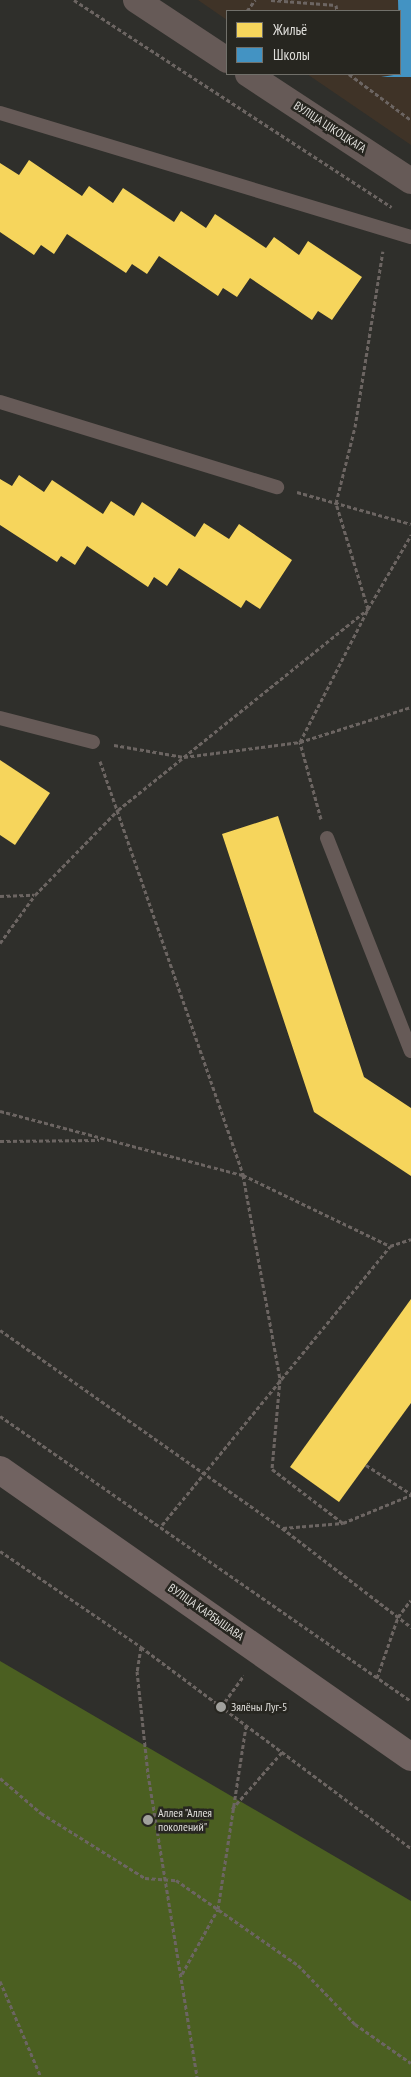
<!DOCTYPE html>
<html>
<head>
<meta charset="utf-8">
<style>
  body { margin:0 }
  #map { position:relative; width:411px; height:2077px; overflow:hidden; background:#2f2f2b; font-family:"PT Sans Narrow",sans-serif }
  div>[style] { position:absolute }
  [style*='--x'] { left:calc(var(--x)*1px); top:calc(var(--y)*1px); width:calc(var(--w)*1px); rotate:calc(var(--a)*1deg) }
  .education>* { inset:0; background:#3f3327 }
  .forest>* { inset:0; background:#4b5f21 }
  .homes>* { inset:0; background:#f6d55c }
  .schools>* { inset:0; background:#4393c3 }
  .path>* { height:3px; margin-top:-1.5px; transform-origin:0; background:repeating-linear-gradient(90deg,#6c6562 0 4px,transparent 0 6.5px) }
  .service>* { height:14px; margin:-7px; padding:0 7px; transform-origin:7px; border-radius:7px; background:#665a57 }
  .minor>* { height:26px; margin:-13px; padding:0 13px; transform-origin:13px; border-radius:13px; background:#665a57 }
  .secondary>* { height:28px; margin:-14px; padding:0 14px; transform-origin:14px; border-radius:14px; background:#716361 }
  .dots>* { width:14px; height:14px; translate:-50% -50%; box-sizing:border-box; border:2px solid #272620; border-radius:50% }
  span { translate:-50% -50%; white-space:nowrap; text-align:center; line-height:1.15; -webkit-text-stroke:5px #272620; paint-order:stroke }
  .street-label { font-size:12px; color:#dfdeda }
  .poi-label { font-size:12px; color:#dfdeda }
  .left { translate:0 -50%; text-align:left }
  .legend { position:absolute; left:226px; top:10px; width:175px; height:65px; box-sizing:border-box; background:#272620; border:1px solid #71706a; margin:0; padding:6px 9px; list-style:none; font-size:15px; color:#dfdeda }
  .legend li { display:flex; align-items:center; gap:10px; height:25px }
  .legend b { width:25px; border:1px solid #71706a }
</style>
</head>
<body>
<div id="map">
  <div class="education">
    <div style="clip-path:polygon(198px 0,411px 0,411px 145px,307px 74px,400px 74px,400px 11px,227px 11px,227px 20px)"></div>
  </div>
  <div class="forest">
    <div style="clip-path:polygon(0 1661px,411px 1901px,411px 2077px,0 2077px)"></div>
  </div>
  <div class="homes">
    <div style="clip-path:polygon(29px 160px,82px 196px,89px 186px,113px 203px,123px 188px,174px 222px,181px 211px,206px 228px,215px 214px,266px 248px,274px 237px,299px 255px,308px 241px,362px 277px,332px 320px,318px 311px,312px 320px,250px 278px,237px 297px,223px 288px,218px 296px,159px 256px,147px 274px,132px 264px,126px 273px,67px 234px,54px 254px,41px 245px,34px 255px,0 232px,0 163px,19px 175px)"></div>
    <div style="clip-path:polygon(19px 475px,44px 492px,52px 480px,103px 514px,111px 501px,134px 516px,142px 502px,195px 537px,204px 523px,229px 539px,239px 524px,292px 560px,260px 609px,246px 600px,241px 608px,179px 568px,167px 586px,154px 577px,148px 587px,87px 546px,75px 565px,61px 556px,57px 562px,0 525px,0 479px,12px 486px)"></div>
    <div style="clip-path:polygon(0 760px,50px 793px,15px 845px,0 835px)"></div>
    <div style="clip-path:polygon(278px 816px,364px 1077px,411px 1108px,411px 1176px,314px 1112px,222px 834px)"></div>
    <div style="clip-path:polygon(411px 1299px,411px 1403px,339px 1502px,290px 1467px)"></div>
  </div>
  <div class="schools">
    <div style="clip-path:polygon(398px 0,411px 0,411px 77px,381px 77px,400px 74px)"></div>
  </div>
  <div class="path">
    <div style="--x:74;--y:0;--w:379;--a:33.1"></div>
    <div style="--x:271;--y:0;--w:65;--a:4.4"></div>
    <div style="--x:336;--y:5;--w:6;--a:81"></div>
    <div style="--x:247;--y:11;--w:14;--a:-54"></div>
    <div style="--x:349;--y:74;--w:77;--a:36.6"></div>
    <div style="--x:297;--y:492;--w:118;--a:15.7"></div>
    <div style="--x:114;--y:745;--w:71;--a:9.7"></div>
    <div style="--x:184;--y:757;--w:117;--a:-7.4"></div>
    <div style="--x:300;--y:742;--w:116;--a:-17.5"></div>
    <div style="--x:100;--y:761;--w:438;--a:70.9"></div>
    <div style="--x:243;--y:1175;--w:207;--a:79.7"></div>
    <div style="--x:280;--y:1379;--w:90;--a:95.1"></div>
    <div style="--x:272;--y:1469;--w:89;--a:37.3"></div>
    <div style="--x:321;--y:819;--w:80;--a:-105.3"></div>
    <div style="--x:300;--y:742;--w:149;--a:-62.9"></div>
    <div style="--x:368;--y:609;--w:111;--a:-106.8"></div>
    <div style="--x:336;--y:503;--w:78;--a:-76"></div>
    <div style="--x:355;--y:427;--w:178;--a:-81"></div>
    <div style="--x:0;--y:896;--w:34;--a:-2"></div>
    <div style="--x:0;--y:943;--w:59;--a:-53.9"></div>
    <div style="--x:35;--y:895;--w:119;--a:-45.7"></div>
    <div style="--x:118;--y:810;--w:321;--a:-38.8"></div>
    <div style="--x:368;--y:609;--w:86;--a:-59.8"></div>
    <div style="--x:0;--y:1111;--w:251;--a:14.8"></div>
    <div style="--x:243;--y:1175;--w:163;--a:25.8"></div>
    <div style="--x:0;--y:1141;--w:99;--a:-0.6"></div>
    <div style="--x:0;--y:1330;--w:345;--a:35.1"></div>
    <div style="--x:282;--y:1528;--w:163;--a:37.5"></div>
    <div style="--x:0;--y:1416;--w:500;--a:34.74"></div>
    <div style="--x:366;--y:1465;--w:54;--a:32.8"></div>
    <div style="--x:162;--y:1525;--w:360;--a:-50.7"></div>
    <div style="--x:390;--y:1246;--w:22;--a:-18"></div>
    <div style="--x:283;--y:1528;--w:60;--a:-4.8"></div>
    <div style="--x:343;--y:1523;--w:74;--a:-22.4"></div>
    <div style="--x:0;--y:1551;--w:171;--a:34.2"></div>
    <div style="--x:141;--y:1647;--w:337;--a:36.7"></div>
    <div style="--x:141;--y:1647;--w:24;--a:99"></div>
    <div style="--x:137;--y:1671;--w:104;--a:83.9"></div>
    <div style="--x:148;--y:1774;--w:307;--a:80.8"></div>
    <div style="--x:377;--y:1678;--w:65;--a:-71"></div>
    <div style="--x:398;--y:1617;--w:21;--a:-53"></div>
    <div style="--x:221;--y:1707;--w:39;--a:-54"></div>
    <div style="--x:0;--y:1778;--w:54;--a:40.5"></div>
    <div style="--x:41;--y:1813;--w:123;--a:32"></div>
    <div style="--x:145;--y:1878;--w:31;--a:4"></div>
    <div style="--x:176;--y:1880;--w:149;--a:34.9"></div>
    <div style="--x:298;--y:1965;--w:82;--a:46"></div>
    <div style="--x:355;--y:2024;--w:68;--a:34.9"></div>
    <div style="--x:232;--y:1809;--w:76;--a:-48.7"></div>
    <div style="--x:182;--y:1974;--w:74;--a:-61"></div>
    <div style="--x:218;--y:1909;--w:186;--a:-81.3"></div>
    <div style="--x:0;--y:1981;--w:104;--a:66.9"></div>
  </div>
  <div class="service">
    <div style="--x:0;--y:113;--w:429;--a:16.8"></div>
    <div style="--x:0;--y:402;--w:290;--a:17.1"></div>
    <div style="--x:0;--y:718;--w:96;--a:14.5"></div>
    <div style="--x:327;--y:838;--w:229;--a:68.5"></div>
  </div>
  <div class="minor">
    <div style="--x:136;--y:0;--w:109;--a:33.4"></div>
    <div style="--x:248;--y:74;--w:195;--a:33.3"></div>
  </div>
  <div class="secondary">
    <div style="--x:0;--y:1470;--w:501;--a:34.93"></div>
  </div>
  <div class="dots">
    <div style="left:221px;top:1707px;background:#a1a19d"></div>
    <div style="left:148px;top:1820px;background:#a1a19d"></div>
  </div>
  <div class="street-label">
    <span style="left:330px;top:127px;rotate:33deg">ВУЛІЦА ЦІКОЦКАГА</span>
    <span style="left:206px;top:1612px;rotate:35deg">ВУЛІЦА КАРБЫШАВА</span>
  </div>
  <div class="poi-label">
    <span class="left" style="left:231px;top:1707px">Зялёны Луг-5</span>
    <span class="left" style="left:158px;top:1820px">Аллея "Аллея<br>поколений"</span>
  </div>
  <ul class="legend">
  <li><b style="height:14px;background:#f6d55c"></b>Жильё</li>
  <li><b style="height:14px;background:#4393c3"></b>Школы</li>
  </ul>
</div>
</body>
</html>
